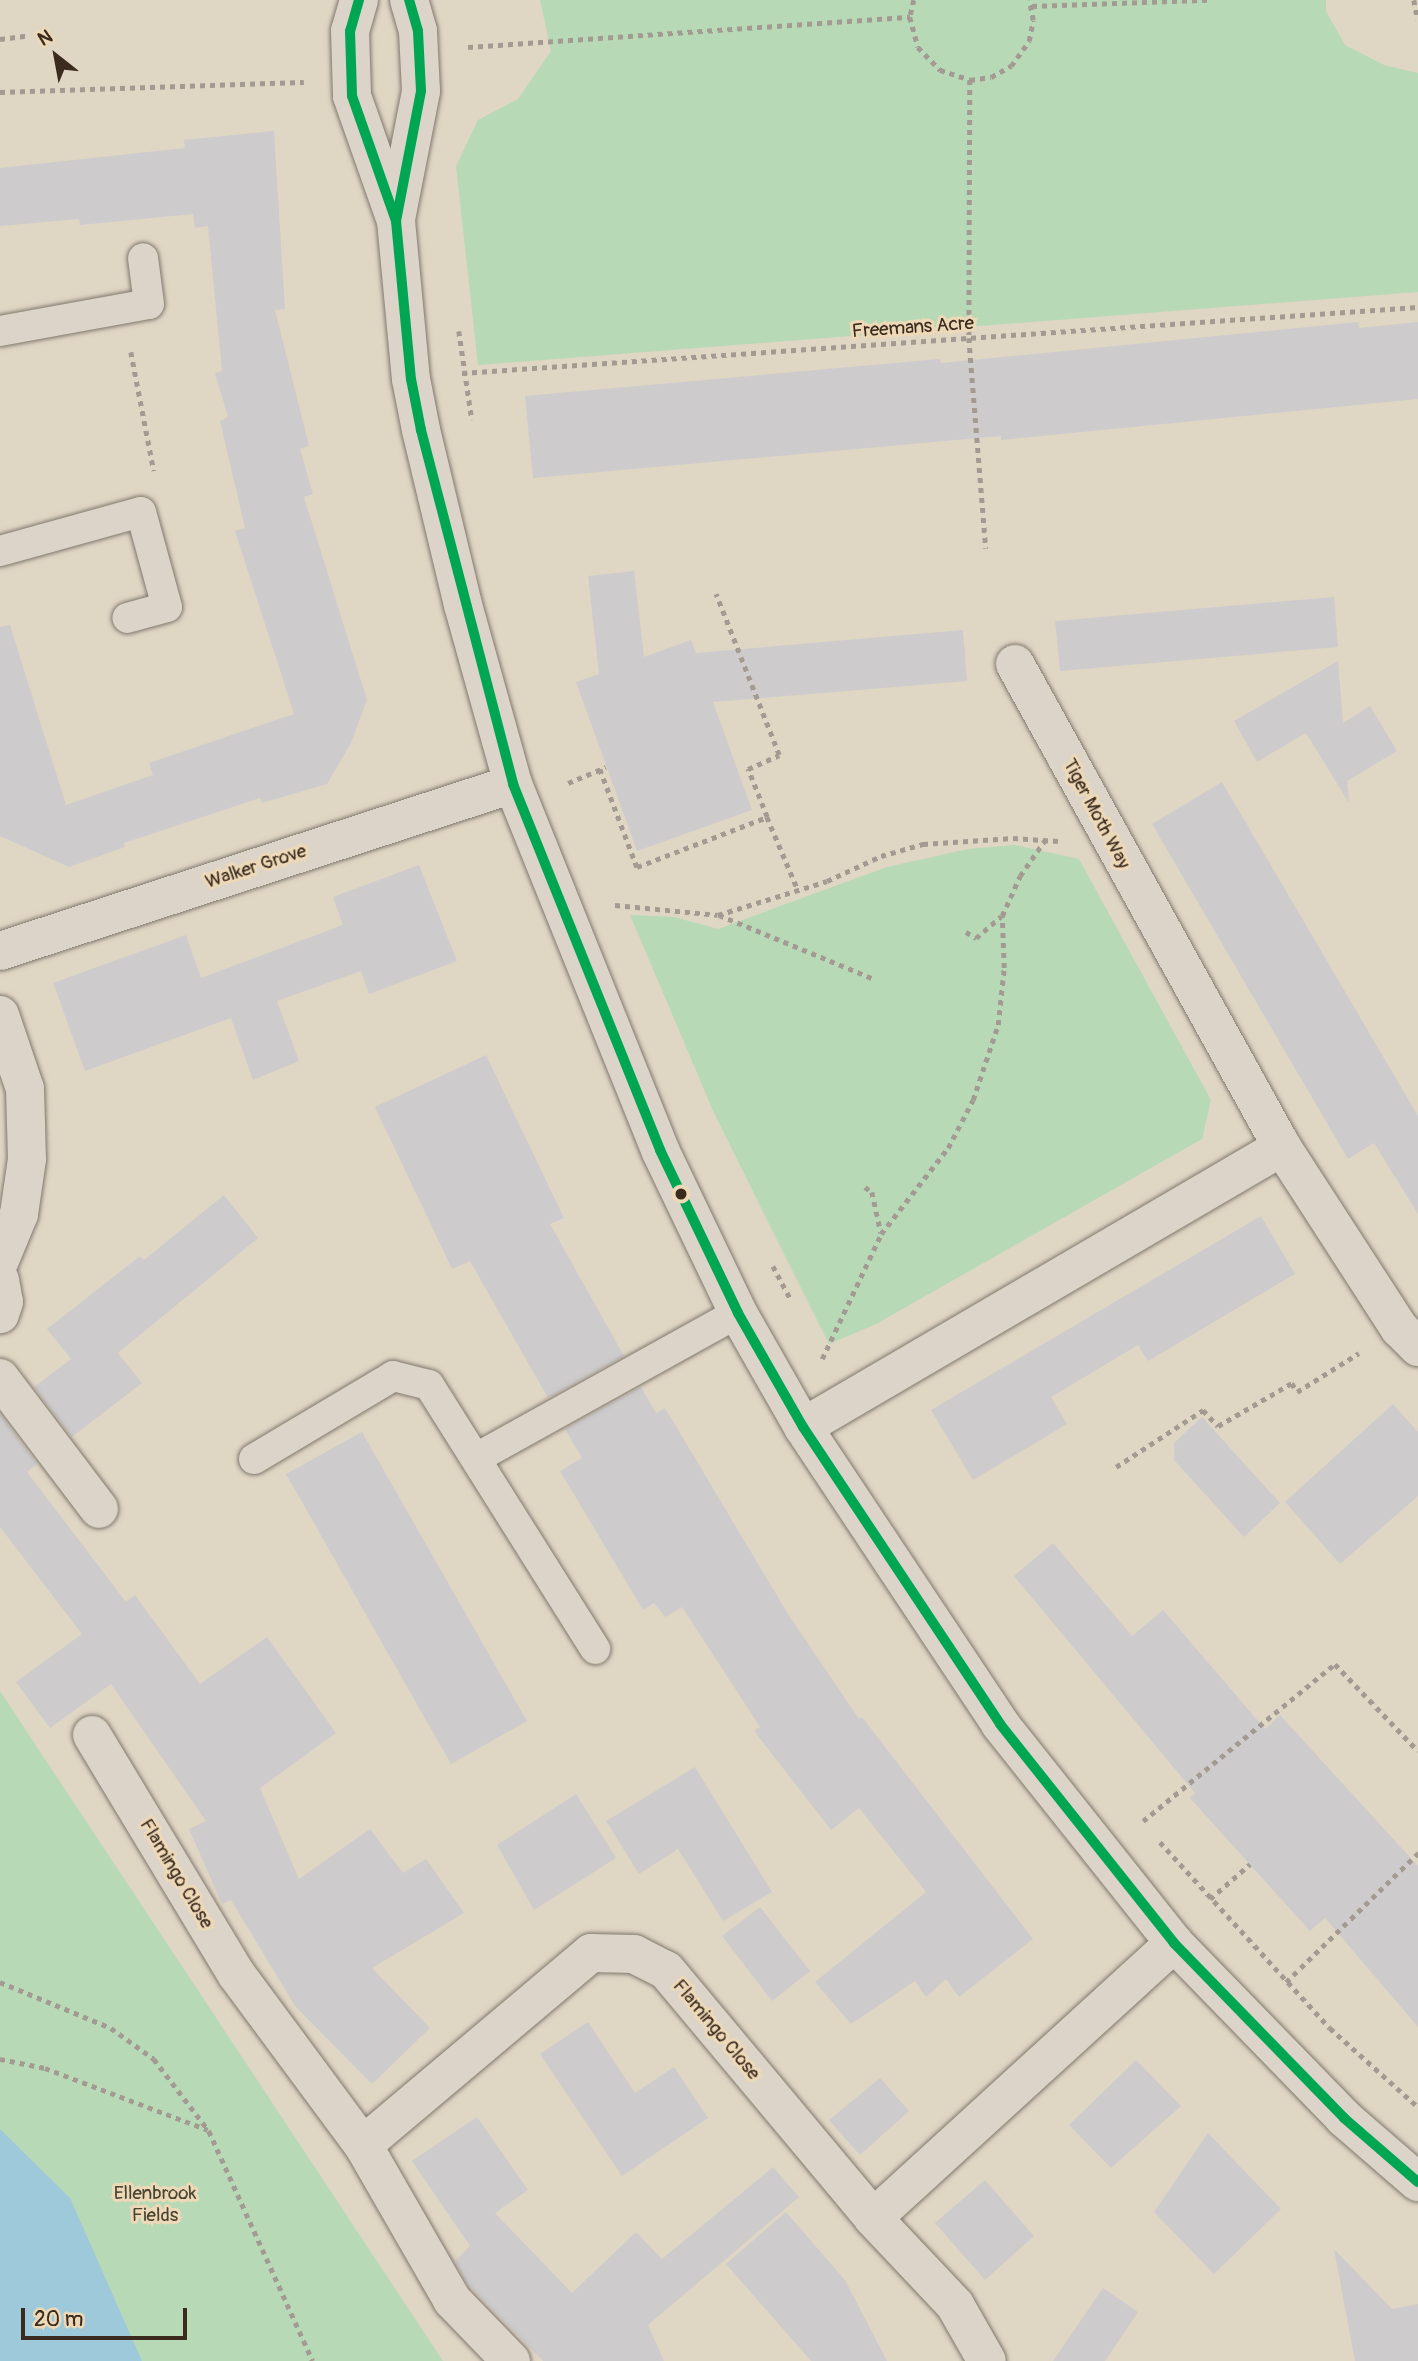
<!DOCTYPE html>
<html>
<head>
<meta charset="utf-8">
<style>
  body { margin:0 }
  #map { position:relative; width:1418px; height:2361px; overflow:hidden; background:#e0d6c4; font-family:Pangolin,sans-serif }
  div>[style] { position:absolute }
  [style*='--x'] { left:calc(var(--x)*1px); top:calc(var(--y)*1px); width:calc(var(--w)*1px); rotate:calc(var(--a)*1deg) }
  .green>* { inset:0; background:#b7d9b6 }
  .water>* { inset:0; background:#9ec9da }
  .building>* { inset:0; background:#cdcbcc }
  .path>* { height:4.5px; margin-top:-2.25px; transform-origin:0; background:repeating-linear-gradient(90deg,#a39b91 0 5px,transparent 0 10px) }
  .roads { filter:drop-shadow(0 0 2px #80786e) drop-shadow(0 0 2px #80786e) }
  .lane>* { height:30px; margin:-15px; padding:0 15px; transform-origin:15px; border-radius:15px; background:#dcd4c8 }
  .street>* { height:38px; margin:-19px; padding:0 19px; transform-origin:19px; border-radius:19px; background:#dcd4c8 }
  .bus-1>* { height:10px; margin:-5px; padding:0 5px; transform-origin:5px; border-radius:5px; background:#00a651 }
  .dots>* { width:19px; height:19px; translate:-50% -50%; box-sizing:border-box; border:4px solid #edd9b7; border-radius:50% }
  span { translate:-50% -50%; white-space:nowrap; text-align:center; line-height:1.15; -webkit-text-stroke:6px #edd9b7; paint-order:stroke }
  .street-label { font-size:19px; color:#3b2a1e }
  .park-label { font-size:19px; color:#494533 }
  .north { position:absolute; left:21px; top:21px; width:70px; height:70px; -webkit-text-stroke:5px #edd9b7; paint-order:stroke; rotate:329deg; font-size:19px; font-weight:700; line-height:28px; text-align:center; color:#3b2a1e }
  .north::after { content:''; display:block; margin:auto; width:24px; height:32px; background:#3b2a1e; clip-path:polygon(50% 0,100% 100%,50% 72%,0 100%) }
  .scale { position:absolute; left:21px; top:2308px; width:166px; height:32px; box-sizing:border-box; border:4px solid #3b2a1e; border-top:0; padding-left:9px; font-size:21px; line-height:24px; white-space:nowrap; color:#3b2a1e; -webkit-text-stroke:5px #edd9b7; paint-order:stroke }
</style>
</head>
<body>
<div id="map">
  <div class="green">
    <div style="clip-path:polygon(540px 0,1326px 0,1326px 11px,1345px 45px,1384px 65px,1418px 73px,1418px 292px,478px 365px,456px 166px,478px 120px,518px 99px,551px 51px)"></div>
    <div style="clip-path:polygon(1015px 845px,1079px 859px,1211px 1100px,1202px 1139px,876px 1324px,829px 1344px,714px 1113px,630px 915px,674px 917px,718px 929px,887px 867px,968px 849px)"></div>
    <div style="clip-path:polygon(0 1691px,443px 2361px,0 2361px)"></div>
  </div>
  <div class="water">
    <div style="clip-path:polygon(0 2129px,70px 2198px,142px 2361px,0 2361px)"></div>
  </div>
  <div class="building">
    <div style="clip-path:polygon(274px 131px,285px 309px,275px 310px,309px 446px,300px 449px,313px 494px,304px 497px,367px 700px,351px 743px,327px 784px,262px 803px,260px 798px,124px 843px,125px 847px,69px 867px,0 836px,0 627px,10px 625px,66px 805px,153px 775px,149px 763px,294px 714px,235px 531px,245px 528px,220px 421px,228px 417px,215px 373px,222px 371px,208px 226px,195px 228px,193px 214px,80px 225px,79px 219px,0 226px,0 168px,185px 148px,184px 140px)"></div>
    <div style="clip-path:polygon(1358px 322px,1359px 328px,1418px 322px,1418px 399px,1001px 440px,1001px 436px,533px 478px,525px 396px,940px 359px,941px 363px)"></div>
    <div style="clip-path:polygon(634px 571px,644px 657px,691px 640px,696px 653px,963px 630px,967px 681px,713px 702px,752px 810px,637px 851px,576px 682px,599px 674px,588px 576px)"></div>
    <div style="clip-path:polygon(1334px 597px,1338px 647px,1060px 671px,1055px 621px)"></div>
    <div style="clip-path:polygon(1338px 661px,1343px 723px,1370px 706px,1397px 751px,1347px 781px,1349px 803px,1306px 733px,1257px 762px,1234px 721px)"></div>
    <div style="clip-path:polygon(1222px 782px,1418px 1116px,1418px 1214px,1374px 1143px,1348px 1159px,1152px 824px)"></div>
    <div style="clip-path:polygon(419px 865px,457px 961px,369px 994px,361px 971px,277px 1001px,299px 1061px,253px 1080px,231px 1018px,85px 1071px,53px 983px,186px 935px,201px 978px,343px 925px,333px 897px)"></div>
    <div style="clip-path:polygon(486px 1055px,564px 1218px,550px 1224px,624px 1356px,548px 1398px,470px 1261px,452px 1269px,375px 1107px)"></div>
    <div style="clip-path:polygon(224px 1195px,258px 1238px,118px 1353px,142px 1383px,72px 1437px,34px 1387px,71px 1359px,47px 1329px,140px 1256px,144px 1260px)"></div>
    <div style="clip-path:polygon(1261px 1216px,1295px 1274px,1148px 1361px,1138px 1345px,1051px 1397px,1067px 1424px,973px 1480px,931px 1410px)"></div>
    <div style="clip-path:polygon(641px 1387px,656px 1413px,665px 1408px,788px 1614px,859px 1719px,862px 1717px,1033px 1939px,959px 1997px,946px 1979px,926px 1997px,915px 1981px,851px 2024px,815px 1982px,926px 1892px,859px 1808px,831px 1830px,754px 1731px,760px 1727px,682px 1607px,665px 1617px,654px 1603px,643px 1610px,560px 1471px,582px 1458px,565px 1429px)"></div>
    <div style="clip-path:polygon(1393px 1404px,1418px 1432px,1418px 1496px,1340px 1564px,1285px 1502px)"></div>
    <div style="clip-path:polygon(0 1414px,37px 1464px,27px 1472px,126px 1602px,135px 1595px,200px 1684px,267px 1637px,336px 1733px,260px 1788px,299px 1879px,370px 1829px,403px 1873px,426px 1859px,464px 1913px,372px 1968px,430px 2028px,372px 2084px,295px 2006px,231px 1900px,222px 1904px,189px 1829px,206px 1821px,111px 1684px,50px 1728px,16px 1682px,82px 1634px,0 1527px)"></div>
    <div style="clip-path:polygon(1202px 1417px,1280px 1503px,1244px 1537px,1174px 1460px,1174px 1443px)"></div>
    <div style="clip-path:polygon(362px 1432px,527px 1721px,451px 1764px,286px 1474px)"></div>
    <div style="clip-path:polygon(1053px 1543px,1132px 1636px,1163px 1610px,1265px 1729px,1280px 1715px,1418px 1866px,1418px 2027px,1325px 1918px,1310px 1931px,1190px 1798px,1195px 1793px,1014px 1576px)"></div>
    <div style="clip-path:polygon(695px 1767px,772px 1892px,723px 1921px,678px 1849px,639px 1874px,606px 1821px)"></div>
    <div style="clip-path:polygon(576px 1794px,616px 1858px,534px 1910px,497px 1845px)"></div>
    <div style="clip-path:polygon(760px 1907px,810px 1971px,772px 2001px,722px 1936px)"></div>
    <div style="clip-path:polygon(588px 2022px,635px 2093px,674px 2067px,708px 2118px,622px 2176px,540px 2054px)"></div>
    <div style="clip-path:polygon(1136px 2060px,1181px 2106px,1111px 2168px,1069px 2125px)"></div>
    <div style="clip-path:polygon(880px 2078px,909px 2111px,860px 2155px,829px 2120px)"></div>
    <div style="clip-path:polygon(477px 2117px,528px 2190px,495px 2213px,572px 2293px,636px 2232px,662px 2259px,773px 2167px,799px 2197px,648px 2325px,664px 2361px,543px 2361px,467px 2283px,455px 2261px,470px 2246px,412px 2161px)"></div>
    <div style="clip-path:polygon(1208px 2133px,1281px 2209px,1214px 2274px,1154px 2212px)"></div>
    <div style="clip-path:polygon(985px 2180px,1034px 2236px,985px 2280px,935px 2223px)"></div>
    <div style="clip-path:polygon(786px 2212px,845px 2280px,887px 2361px,811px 2361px,726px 2264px)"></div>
    <div style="clip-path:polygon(1334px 2249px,1392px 2309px,1418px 2304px,1418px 2361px,1355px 2361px)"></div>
    <div style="clip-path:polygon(1103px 2288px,1138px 2312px,1105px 2361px,1053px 2361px)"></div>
  </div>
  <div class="path">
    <div style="--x:914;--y:0;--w:17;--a:103"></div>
    <div style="--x:910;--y:17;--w:31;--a:75"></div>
    <div style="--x:918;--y:47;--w:32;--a:46"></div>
    <div style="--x:940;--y:70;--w:32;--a:18"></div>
    <div style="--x:970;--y:80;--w:21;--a:-8"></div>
    <div style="--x:991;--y:77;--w:23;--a:-29"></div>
    <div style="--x:1011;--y:66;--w:31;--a:-54"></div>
    <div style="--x:1029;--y:41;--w:21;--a:-79"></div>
    <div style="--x:1033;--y:20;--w:20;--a:-101"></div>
    <div style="--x:1414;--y:0;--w:20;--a:79"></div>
    <div style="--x:1032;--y:6;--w:176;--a:-2"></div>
    <div style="--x:0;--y:39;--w:26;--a:-7"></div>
    <div style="--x:468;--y:47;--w:443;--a:-3.9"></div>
    <div style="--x:970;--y:80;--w:258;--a:90.2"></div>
    <div style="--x:969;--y:338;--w:211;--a:85.4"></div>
    <div style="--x:0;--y:92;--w:304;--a:-1.9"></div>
    <div style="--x:459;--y:331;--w:90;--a:81.7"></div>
    <div style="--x:131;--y:352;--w:121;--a:79.1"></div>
    <div style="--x:462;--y:373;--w:958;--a:-3.95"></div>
    <div style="--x:600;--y:769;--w:105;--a:69.3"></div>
    <div style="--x:637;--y:867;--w:139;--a:-21"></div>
    <div style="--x:767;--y:817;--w:52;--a:-111.6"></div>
    <div style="--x:748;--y:769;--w:34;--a:-24"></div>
    <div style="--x:779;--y:755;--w:173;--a:-111.4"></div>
    <div style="--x:568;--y:783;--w:41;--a:-22.8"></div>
    <div style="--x:767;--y:817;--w:79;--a:67"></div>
    <div style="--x:615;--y:905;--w:103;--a:5.5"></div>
    <div style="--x:718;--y:915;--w:114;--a:-17.3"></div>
    <div style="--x:827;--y:881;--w:60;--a:-24.8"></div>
    <div style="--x:881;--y:856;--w:44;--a:-15.9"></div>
    <div style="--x:923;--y:844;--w:90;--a:-3.8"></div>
    <div style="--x:1013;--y:838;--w:45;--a:3.8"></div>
    <div style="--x:719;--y:915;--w:168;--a:22.4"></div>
    <div style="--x:966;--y:932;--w:12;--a:31"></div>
    <div style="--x:976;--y:938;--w:33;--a:-41"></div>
    <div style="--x:865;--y:1187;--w:9;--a:36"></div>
    <div style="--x:872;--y:1192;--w:42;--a:77.6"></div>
    <div style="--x:773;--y:1266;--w:36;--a:62"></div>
    <div style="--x:822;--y:1359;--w:138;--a:-64.7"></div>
    <div style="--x:881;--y:1234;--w:109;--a:-52.1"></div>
    <div style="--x:948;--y:1148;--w:54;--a:-62.5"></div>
    <div style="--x:973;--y:1100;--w:79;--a:-71.6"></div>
    <div style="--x:998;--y:1025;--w:57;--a:-84"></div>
    <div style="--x:1004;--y:968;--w:52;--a:-92.2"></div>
    <div style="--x:1002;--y:916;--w:44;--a:-65.8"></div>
    <div style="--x:1020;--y:876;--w:44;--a:-55.2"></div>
    <div style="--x:1116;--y:1467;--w:104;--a:-33.2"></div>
    <div style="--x:1203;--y:1410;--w:22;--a:47"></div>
    <div style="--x:1218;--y:1426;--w:86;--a:-30.2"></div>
    <div style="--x:1292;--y:1383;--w:10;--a:61"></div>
    <div style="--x:1297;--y:1392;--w:73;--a:-32.2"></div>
    <div style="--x:1143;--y:1821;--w:248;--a:-39.3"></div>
    <div style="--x:1335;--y:1664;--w:120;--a:46.3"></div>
    <div style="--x:1160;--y:1842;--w:252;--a:47.6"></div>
    <div style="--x:1330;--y:2028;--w:118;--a:41.9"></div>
    <div style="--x:1210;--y:1899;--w:53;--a:-41.2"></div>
    <div style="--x:0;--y:1982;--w:120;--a:22.5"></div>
    <div style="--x:111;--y:2028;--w:53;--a:35.8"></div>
    <div style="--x:154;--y:2059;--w:91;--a:52.6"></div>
    <div style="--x:209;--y:2131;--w:252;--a:65.7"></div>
    <div style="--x:1286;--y:1982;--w:185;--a:-44.3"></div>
    <div style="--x:0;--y:2059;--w:46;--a:11.3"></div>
    <div style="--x:45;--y:2068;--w:174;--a:20.8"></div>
  </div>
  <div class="roads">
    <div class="lane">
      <div style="--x:0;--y:331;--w:151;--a:-10.3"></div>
      <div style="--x:149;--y:304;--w:46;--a:-97.4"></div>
      <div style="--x:0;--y:551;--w:146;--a:-15.5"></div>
      <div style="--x:141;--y:512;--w:98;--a:74.7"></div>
      <div style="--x:167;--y:607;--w:41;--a:164.6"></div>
      <div style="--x:478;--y:1457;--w:297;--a:-29"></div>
      <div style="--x:254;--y:1459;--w:162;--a:-30.8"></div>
      <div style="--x:393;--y:1376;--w:37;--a:14"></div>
      <div style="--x:429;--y:1385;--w:312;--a:57.8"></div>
    </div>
    <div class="street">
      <div style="--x:359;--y:0;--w:32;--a:106"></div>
      <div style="--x:350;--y:31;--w:65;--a:88.2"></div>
      <div style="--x:352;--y:96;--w:133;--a:70.6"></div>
      <div style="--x:396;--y:221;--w:159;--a:84.6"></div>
      <div style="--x:411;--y:379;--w:52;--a:78.9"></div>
      <div style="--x:421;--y:430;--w:180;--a:76.5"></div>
      <div style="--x:463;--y:605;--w:186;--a:74.4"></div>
      <div style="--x:513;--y:784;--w:394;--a:68.1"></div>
      <div style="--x:660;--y:1150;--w:181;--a:64.4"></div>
      <div style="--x:738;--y:1313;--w:131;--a:60.3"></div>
      <div style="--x:803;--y:1427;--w:356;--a:56.4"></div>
      <div style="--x:1000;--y:1724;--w:280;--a:51.5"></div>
      <div style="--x:1174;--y:1943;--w:244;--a:45.8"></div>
      <div style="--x:1344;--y:2118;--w:98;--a:40.9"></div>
      <div style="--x:396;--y:219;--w:130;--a:-78.9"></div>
      <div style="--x:421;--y:91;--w:60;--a:-92.9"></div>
      <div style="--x:418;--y:31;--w:32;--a:-106"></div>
      <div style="--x:1015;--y:664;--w:552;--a:61.07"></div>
      <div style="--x:1282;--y:1147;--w:216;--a:57.1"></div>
      <div style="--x:1399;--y:1328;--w:27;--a:45"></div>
      <div style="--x:0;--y:951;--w:539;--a:-18.03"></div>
      <div style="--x:0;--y:1015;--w:78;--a:71.3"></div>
      <div style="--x:25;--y:1089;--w:70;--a:88.4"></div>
      <div style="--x:27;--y:1159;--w:56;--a:98.3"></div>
      <div style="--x:19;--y:1214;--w:50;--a:112.4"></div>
      <div style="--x:0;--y:1280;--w:22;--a:80"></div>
      <div style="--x:4;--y:1302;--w:13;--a:108"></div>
      <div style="--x:0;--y:1378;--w:164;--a:52.9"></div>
      <div style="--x:803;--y:1427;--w:555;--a:-30.31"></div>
      <div style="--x:92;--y:1735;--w:280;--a:58.9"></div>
      <div style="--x:237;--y:1975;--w:212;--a:53.5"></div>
      <div style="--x:363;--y:2145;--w:179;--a:60.1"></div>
      <div style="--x:452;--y:2300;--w:85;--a:46"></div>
      <div style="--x:363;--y:2145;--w:298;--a:-40.1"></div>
      <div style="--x:591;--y:1953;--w:43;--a:1.3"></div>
      <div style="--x:634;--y:1954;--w:36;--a:27"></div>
      <div style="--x:666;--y:1970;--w:323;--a:50.1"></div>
      <div style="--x:873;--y:2218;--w:408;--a:-42.4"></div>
      <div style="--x:873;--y:2218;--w:120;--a:46.7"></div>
      <div style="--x:955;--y:2305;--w:64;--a:60.3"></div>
    </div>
  </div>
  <div class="bus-1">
    <div style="--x:359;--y:0;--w:32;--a:106"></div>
    <div style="--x:350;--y:31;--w:65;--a:88.2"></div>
    <div style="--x:352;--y:96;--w:133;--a:70.6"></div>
    <div style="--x:396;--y:221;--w:159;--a:84.6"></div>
    <div style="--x:411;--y:379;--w:52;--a:78.9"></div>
    <div style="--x:421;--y:430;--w:366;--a:75.4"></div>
    <div style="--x:513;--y:784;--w:394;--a:68.1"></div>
    <div style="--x:660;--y:1150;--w:181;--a:64.4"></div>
    <div style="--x:738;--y:1313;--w:131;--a:60.3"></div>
    <div style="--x:803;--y:1427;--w:356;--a:56.4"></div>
    <div style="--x:1000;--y:1724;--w:280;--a:51.5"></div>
    <div style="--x:1174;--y:1943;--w:244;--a:45.8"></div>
    <div style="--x:1344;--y:2118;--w:98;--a:40.9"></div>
    <div style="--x:396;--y:221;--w:132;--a:-79.1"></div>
    <div style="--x:421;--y:91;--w:60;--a:-92.9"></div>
    <div style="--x:418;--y:31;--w:32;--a:-106"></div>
  </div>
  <div class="dots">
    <div style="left:681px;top:1194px;background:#3b2a1e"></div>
  </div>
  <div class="street-label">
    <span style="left:913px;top:328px;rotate:-4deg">Freemans Acre</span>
    <span style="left:1096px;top:814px;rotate:62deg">Tiger Moth Way</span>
    <span style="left:256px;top:867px;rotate:-18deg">Walker Grove</span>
    <span style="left:176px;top:1874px;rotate:59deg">Flamingo Close</span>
    <span style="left:716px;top:2030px;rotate:50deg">Flamingo Close</span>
  </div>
  <div class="park-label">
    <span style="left:155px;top:2205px">Ellenbrook<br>Fields</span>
  </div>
  <div class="north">N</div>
  <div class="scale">20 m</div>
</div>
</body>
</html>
